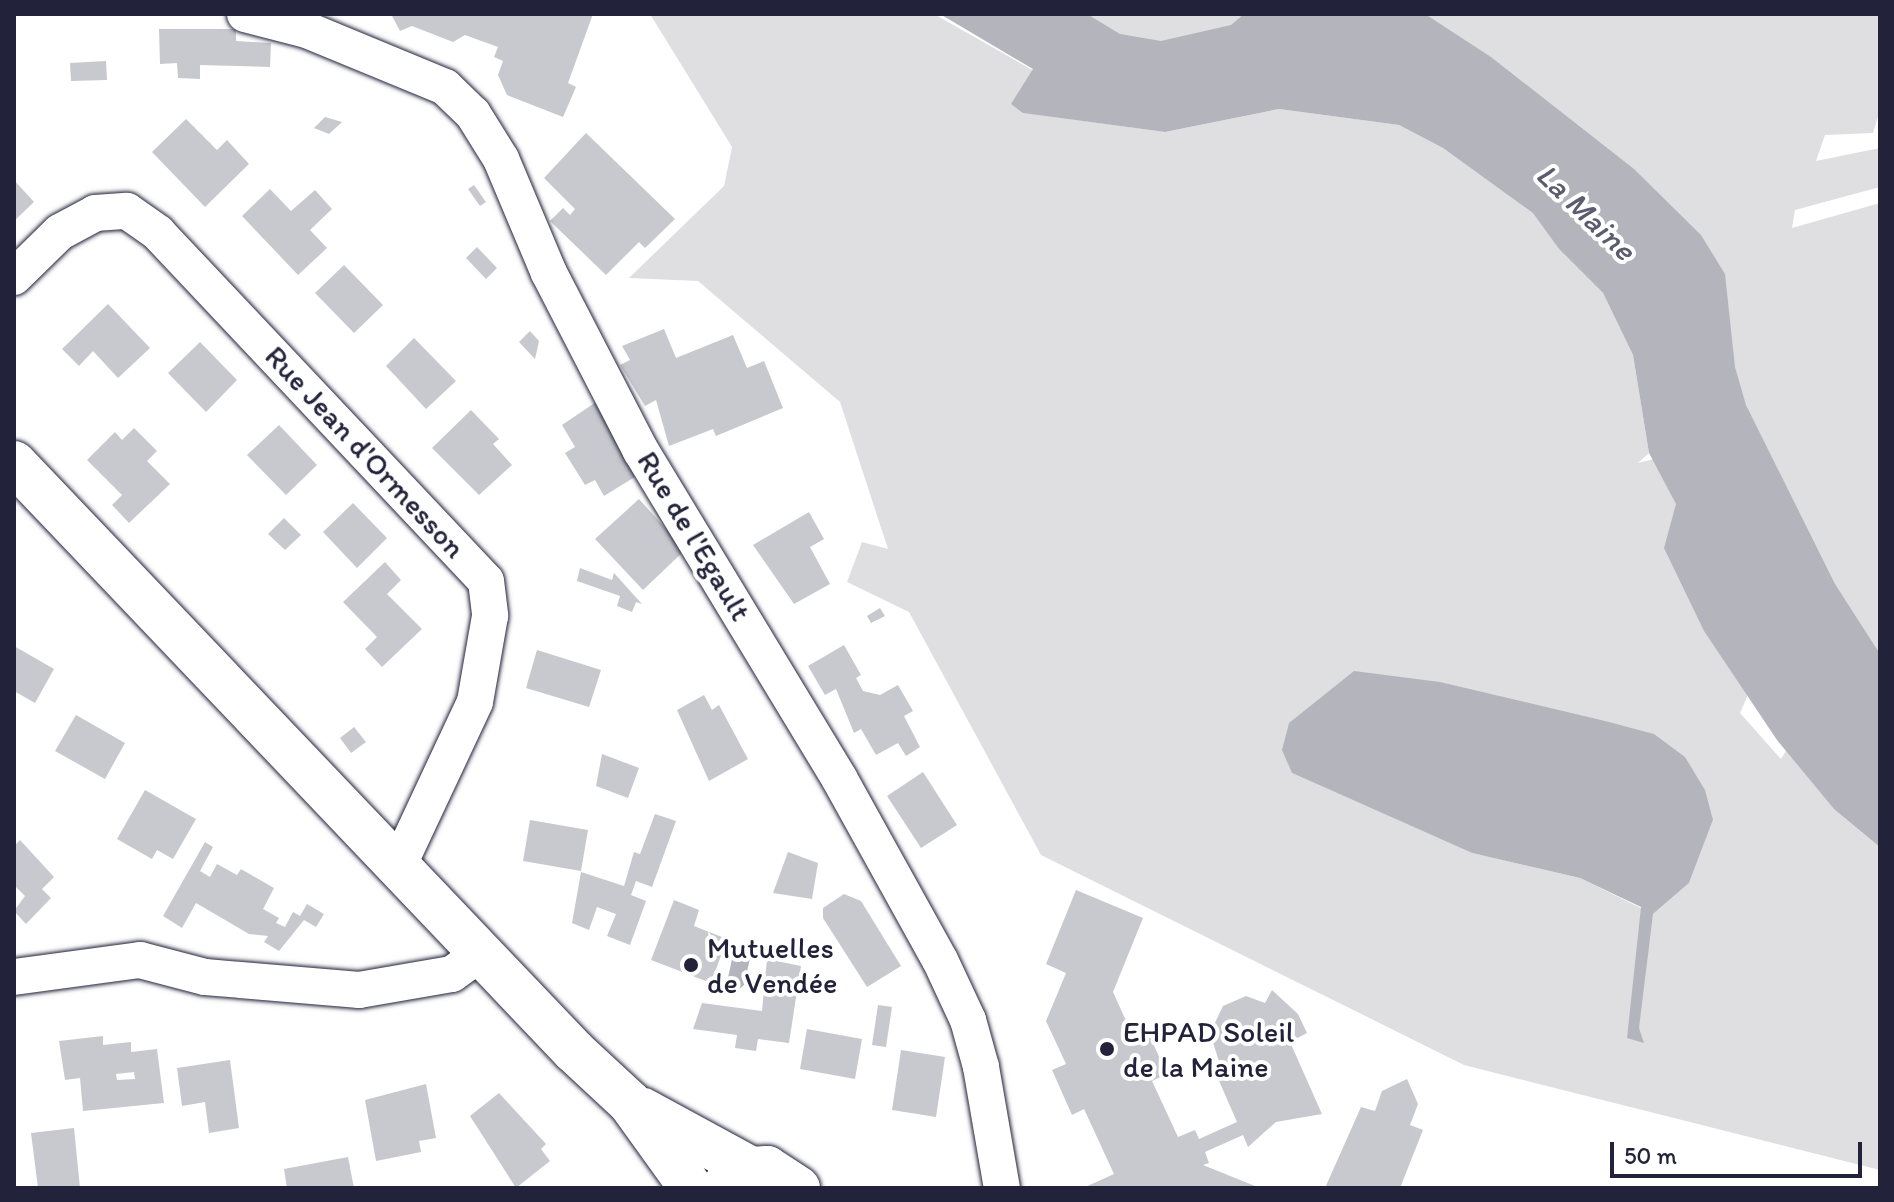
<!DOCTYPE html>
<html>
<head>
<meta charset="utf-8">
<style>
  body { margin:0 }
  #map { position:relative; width:1894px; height:1202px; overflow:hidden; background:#fff; font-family:Itim,sans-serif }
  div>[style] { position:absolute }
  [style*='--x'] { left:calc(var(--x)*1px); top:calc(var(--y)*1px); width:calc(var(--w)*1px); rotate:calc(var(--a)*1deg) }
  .green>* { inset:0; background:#dfdfe2 }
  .water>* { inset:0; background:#b4b4bc }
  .building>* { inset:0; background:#c8c8cf }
  .roads { filter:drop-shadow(0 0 2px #22223b) drop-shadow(0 0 2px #22223b) }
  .street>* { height:36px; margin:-18px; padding:0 18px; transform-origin:18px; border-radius:18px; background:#fff }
  .secondary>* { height:44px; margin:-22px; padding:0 22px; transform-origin:22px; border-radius:22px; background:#fff }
  .dots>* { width:22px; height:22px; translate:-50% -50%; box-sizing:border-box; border:4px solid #fff; border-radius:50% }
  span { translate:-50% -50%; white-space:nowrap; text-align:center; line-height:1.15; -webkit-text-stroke:8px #fff; paint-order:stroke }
  .street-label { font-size:30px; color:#22223b }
  .poi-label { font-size:30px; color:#22223b }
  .left { translate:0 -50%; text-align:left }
  .water-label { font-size:32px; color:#5c5c6f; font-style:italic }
  .frame { position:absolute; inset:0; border:16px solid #22223b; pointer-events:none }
  .scale { position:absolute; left:1610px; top:1142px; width:252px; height:36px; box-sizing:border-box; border:4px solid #22223b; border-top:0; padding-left:10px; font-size:24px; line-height:28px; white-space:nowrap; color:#22223b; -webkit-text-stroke:6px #fff; paint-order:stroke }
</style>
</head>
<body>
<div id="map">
  <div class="green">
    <div style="clip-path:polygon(evenodd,650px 14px,934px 14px,1036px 72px,1026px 113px,1165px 132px,1279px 109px,1399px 125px,1443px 148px,1534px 213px,1559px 249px,1603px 293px,1633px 355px,1649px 453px,1638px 463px,1670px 455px,1757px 674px,1740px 713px,1781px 759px,1797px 733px,1880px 806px,1880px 1170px,1464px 1065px,1041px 855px,909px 612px,847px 582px,862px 542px,888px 549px,840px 402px,698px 281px,629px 278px,724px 186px,732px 147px,650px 14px,1292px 773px,1713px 820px,1689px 883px,1653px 914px,1580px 878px,1472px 853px,1292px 773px)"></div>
    <div style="clip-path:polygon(1048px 14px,1880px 14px,1880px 110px,1873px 133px,1825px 135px,1816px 161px,1880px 148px,1880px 187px,1795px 210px,1792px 228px,1880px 203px,1880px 705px,1541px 136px,1119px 62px)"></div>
  </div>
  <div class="water">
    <div style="clip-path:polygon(940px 14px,1087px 14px,1120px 34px,1161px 41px,1231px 25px,1244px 14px,1425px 14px,1491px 57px,1634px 169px,1701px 235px,1725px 274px,1735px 367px,1746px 405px,1835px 584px,1880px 654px,1880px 847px,1834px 809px,1777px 740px,1704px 631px,1664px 548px,1676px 504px,1649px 453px,1633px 355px,1603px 293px,1559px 249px,1533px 213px,1443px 148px,1399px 125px,1279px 109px,1165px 132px,1023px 113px,1011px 104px,1033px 69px)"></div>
    <div style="clip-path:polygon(1354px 671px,1440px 682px,1605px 721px,1654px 734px,1685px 757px,1705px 790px,1713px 820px,1689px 883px,1653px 914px,1639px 1028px,1644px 1043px,1627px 1038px,1641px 907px,1580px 878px,1472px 853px,1292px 773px,1282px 750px,1289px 723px)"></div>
    <div style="clip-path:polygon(734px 950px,751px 954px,744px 985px,738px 990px,727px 982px)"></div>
  </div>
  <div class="building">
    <div style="clip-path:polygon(391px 14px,593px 14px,568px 83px,576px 87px,563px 117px,507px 95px,498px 75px,503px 61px,494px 57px,498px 47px,465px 35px,453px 42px,412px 26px,400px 31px)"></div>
    <div style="clip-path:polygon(159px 29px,236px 29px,236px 41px,271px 43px,270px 67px,200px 65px,200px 79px,178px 78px,177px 63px,160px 64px)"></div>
    <div style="clip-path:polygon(106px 61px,107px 80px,71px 81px,70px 63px)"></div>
    <div style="clip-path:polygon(325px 117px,342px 122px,329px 134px,314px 128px)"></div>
    <div style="clip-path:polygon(186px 119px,217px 150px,227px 140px,249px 164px,205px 207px,152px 152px)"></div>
    <div style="clip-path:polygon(586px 133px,675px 219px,645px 248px,639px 242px,606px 275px,550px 221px,563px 208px,570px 215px,575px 209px,544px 178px)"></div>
    <div style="clip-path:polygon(14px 180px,34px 202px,14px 221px)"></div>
    <div style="clip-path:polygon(474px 185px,486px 202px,480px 206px,468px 189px)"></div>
    <div style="clip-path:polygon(270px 189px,291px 211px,315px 190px,332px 209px,310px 230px,327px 248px,298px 275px,242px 216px)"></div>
    <div style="clip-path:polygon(477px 247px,497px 268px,486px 279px,466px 258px)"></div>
    <div style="clip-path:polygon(344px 265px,383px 305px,354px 333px,315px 293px)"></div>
    <div style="clip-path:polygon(108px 304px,150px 348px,118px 378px,93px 351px,79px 366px,62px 349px)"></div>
    <div style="clip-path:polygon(664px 329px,676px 358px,733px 335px,747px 368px,764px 361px,783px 408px,716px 436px,713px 429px,669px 446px,656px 400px,645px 406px,620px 365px,630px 360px,622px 346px)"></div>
    <div style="clip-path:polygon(530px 331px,539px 341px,535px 359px,519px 342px)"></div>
    <div style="clip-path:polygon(414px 338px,456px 381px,426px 409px,386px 366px)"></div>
    <div style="clip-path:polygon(200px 342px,237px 380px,206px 412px,168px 373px)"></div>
    <div style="clip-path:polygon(596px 402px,638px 475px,604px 496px,595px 480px,585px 485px,565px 453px,575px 447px,562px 425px)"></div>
    <div style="clip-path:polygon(471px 410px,499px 439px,493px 444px,512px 465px,479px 495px,432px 448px)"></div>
    <div style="clip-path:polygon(279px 425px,317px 465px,286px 495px,247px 455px)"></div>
    <div style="clip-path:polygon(134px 428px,157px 451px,147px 461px,170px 484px,129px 523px,112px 505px,122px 495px,87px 460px,115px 432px,122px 440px)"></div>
    <div style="clip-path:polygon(639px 499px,685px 550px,643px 590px,595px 539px)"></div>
    <div style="clip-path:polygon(353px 503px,387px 538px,357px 568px,323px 532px)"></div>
    <div style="clip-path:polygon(809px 512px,824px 539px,810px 547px,830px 584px,794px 604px,753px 545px)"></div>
    <div style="clip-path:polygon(284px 518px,301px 535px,285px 550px,268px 534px)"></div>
    <div style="clip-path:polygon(385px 562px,401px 580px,387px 594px,422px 629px,382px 667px,365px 649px,377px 637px,343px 602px)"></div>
    <div style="clip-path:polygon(580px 568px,612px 580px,614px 573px,642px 604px,636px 602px,632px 612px,617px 606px,620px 596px,577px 581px)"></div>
    <div style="clip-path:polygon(880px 608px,885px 616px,871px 623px,867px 616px)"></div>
    <div style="clip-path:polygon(844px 645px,861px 675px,856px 678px,863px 691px,880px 695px,898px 685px,913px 711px,904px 716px,920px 747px,906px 756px,898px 743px,876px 755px,861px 729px,854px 733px,836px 689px,825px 695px,808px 666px)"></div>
    <div style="clip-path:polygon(14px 646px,54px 669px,35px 703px,14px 691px)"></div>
    <div style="clip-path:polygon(537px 650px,601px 670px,589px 707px,526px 688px)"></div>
    <div style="clip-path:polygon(704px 695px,712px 710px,719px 705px,748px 759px,709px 781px,677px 710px)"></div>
    <div style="clip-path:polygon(76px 715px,125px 743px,105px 779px,55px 751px)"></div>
    <div style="clip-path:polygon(354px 727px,366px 742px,351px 753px,340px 738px)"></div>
    <div style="clip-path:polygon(602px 754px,639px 768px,628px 798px,596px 786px)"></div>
    <div style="clip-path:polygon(923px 772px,957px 825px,921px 848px,887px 796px)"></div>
    <div style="clip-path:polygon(145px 790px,196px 819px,173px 859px,157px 850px,152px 859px,117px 839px)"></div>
    <div style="clip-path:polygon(655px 814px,676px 821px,652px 887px,636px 881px,631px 895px,646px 901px,630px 945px,607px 936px,616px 914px,597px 907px,589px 930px,572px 923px,581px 872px,624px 886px,634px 852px,640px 854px)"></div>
    <div style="clip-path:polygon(530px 820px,588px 830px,581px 871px,523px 861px)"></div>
    <div style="clip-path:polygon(20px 840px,54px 877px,42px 889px,51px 898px,26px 924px,14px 911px,25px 896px,14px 885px,14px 846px)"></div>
    <div style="clip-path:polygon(205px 842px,213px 847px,200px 871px,210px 877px,217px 864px,237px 875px,241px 869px,274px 888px,263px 909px,279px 918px,276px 923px,285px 927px,293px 912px,300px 916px,307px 904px,324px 914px,316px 927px,304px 920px,279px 951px,264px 942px,268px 936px,249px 934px,196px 903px,182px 928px,163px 916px)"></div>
    <div style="clip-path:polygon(788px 852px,818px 863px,812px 899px,773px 893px)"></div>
    <div style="clip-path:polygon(1076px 890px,1143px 918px,1113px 992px,1132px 1034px,1146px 1028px,1167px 1074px,1152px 1081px,1178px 1137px,1195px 1130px,1199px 1139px,1237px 1122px,1216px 1074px,1222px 1071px,1210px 1033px,1223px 1006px,1246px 996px,1265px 1003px,1272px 990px,1298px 1014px,1307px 1033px,1290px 1042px,1322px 1114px,1276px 1122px,1248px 1147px,1243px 1135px,1205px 1152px,1209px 1163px,1203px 1165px,1260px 1188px,1083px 1188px,1114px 1174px,1084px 1109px,1072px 1115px,1052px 1070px,1066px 1064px,1046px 1021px,1066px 973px,1046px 964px)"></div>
    <div style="clip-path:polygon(844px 894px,861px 901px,901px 966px,867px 987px,823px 918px,823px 908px)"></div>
    <div style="clip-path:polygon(674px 900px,699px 910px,694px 926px,727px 939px,711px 983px,651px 960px)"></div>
    <div style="clip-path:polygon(767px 959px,801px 966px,799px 980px,818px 983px,816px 994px,797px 991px,789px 1043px,758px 1039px,756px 1051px,735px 1048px,737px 1035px,693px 1029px,702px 1003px,762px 1011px)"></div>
    <div style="clip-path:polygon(878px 1005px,892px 1007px,886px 1047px,872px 1045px)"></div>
    <div style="clip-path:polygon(807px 1029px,862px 1039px,855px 1079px,800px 1069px)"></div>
    <div style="clip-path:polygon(evenodd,103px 1036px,103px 1045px,131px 1042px,131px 1052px,157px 1049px,164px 1103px,83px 1111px,80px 1078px,65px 1080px,59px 1041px,103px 1036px,134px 1072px,135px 1079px,117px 1080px,116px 1074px,134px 1072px)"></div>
    <div style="clip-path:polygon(901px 1050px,945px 1057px,936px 1117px,892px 1110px)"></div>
    <div style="clip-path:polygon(230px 1060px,239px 1128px,209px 1133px,205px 1102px,182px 1106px,177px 1068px)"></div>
    <div style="clip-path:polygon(1407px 1079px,1418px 1104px,1410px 1125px,1423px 1130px,1400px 1188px,1325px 1188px,1361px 1107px,1375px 1111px,1382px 1091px)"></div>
    <div style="clip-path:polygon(426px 1084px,436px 1138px,419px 1141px,421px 1152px,376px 1161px,365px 1100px)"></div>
    <div style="clip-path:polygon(499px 1093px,546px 1144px,541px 1149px,550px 1161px,516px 1188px,470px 1116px)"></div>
    <div style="clip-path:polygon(74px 1128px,80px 1188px,38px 1188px,31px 1133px)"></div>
    <div style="clip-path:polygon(348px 1157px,354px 1188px,287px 1188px,284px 1169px)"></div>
  </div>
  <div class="roads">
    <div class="street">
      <div style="--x:245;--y:14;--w:64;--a:14.5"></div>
      <div style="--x:307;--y:30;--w:149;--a:22.4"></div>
      <div style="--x:445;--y:87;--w:39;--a:44"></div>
      <div style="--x:473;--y:114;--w:53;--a:58.1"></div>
      <div style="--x:501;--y:159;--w:124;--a:67.2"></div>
      <div style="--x:549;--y:273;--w:200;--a:62.7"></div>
      <div style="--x:641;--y:451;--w:382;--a:58.8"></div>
      <div style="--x:839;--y:778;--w:208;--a:61"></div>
      <div style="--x:940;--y:960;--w:66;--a:65"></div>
      <div style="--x:968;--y:1020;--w:49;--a:74.5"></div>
      <div style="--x:981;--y:1067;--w:123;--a:80.2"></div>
      <div style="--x:14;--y:277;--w:64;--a:-44.4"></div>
      <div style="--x:60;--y:232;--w:40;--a:-28"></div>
      <div style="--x:95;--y:213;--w:32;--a:-4"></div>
      <div style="--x:127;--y:211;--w:38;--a:35"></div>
      <div style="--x:158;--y:233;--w:478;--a:46.7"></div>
      <div style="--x:486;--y:581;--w:35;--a:83"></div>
      <div style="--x:490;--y:616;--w:87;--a:99.9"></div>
      <div style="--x:475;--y:702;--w:177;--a:115.1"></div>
      <div style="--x:14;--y:977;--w:127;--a:-7.7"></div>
      <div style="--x:140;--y:960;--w:67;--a:14.7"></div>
      <div style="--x:205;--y:977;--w:155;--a:4.8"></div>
      <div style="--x:359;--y:990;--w:94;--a:-9.8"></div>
      <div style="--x:452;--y:974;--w:37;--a:-36"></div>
    </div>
    <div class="secondary">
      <div style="--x:14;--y:463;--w:812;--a:46.4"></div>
      <div style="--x:574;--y:1051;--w:76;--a:42.9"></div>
      <div style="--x:630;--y:1103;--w:105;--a:54.3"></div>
      <div style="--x:643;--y:1110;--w:123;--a:28.6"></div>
      <div style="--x:727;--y:1182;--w:27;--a:-28"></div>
      <div style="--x:751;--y:1169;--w:16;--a:-4"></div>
      <div style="--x:767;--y:1168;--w:37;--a:33"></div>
    </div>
  </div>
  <div class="dots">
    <div style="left:691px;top:965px;background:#22223b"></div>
    <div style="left:1107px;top:1049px;background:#22223b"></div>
  </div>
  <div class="street-label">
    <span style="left:365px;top:452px;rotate:47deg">Rue Jean d'Ormesson</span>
    <span style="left:694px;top:536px;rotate:59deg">Rue de l'Egault</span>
  </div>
  <div class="poi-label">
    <span class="left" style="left:707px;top:965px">Mutuelles<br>de Vendée</span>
    <span class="left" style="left:1123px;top:1049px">EHPAD Soleil<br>de la Maine</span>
  </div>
  <div class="water-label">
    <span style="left:1586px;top:212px;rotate:44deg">La Maine</span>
  </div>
  <div class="frame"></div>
  <div class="scale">50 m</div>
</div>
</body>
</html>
